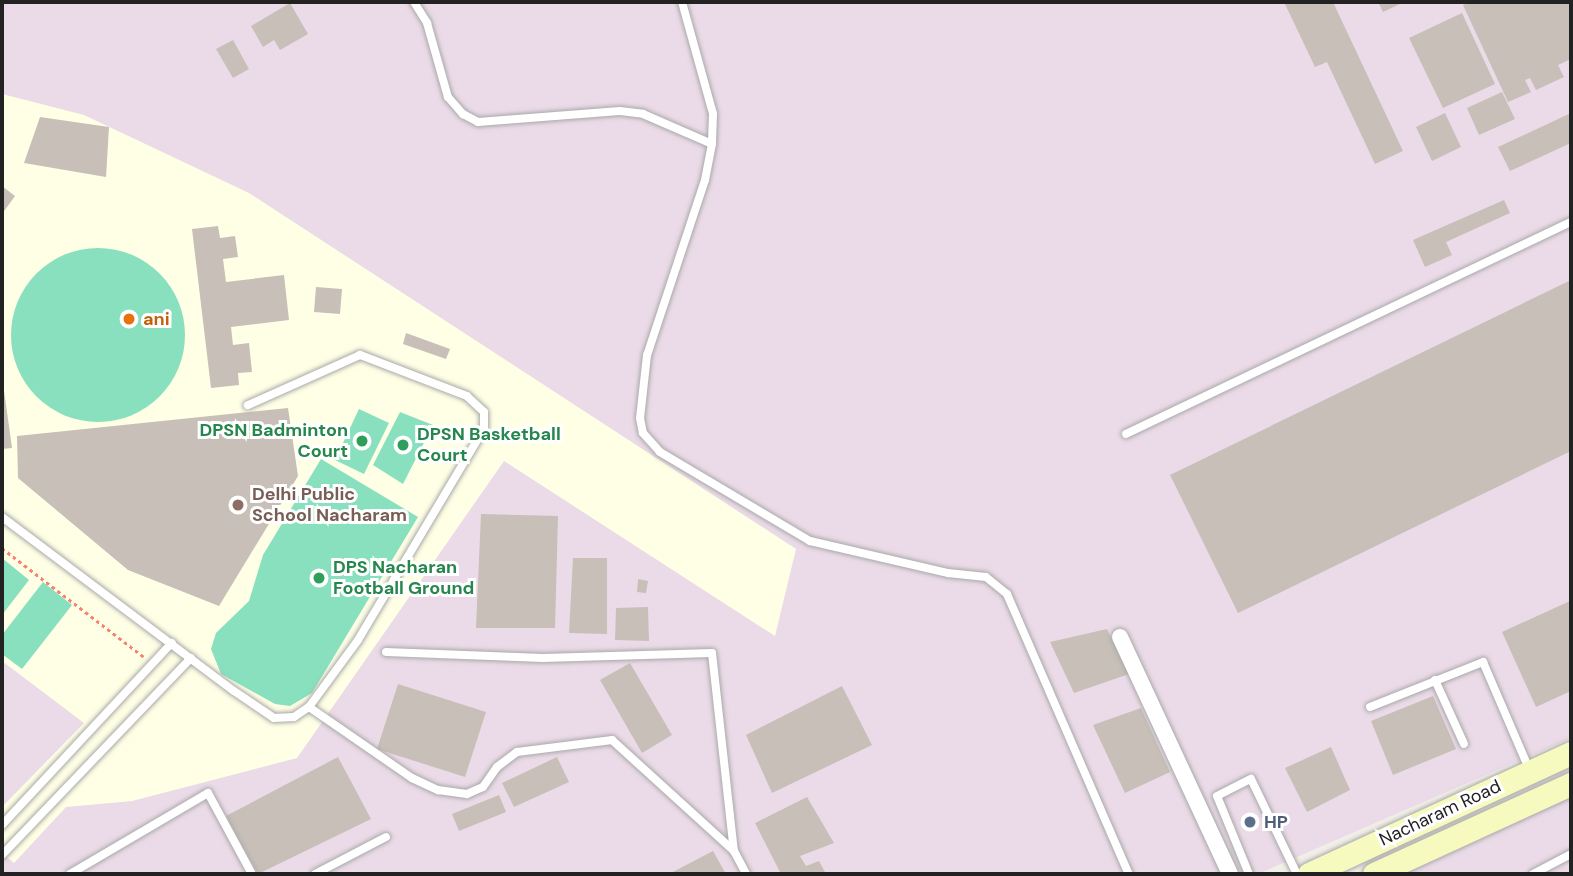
<!DOCTYPE html>
<html>
<head>
<meta charset="utf-8">
<style>
  body { margin:0 }
  #map { position:relative; width:1573px; height:876px; overflow:hidden; background:#f2efe9; font-family:"DM Sans",sans-serif }
  div>[style] { position:absolute }
  [style*='--x'] { left:calc(var(--x)*1px); top:calc(var(--y)*1px); width:calc(var(--w)*1px); rotate:calc(var(--a)*1deg) }
  .industrial>* { inset:0; background:#ebdbe8 }
  .education>* { inset:0; background:#ffffe5 }
  .pitch>* { inset:0; background:#88e0be }
  .round { border-radius:50% }
  .building>* { inset:0; background:#c7bfb8 }
  .path>* { height:2.5px; margin-top:-1.25px; transform-origin:0; background:repeating-linear-gradient(90deg,#fa8072 0 3.5px,transparent 0 7px) }
  .roads { filter:drop-shadow(0 0 2px #a9a9a9) drop-shadow(0 0 2px #a9a9a9) }
  .lane>* { height:8px; margin:-4px; padding:0 4px; transform-origin:4px; border-radius:4px; background:#fff }
  .street>* { height:16px; margin:-8px; padding:0 8px; transform-origin:8px; border-radius:8px; background:#fff }
  .secondary>* { height:23px; margin:-11.5px; padding:0 11.5px; transform-origin:11.5px; border-radius:11.5px; background:#f7fabf }
  .dots>* { width:19px; height:19px; translate:-50% -50%; box-sizing:border-box; border:4px solid #fff; border-radius:50% }
  span { translate:-50% -50%; white-space:nowrap; text-align:center; line-height:1.15; -webkit-text-stroke:6px #fff; paint-order:stroke }
  .food-label { font-size:18px; color:#c56008; font-weight:700 }
  .left { translate:0 -50%; text-align:left }
  .leisure-label { font-size:18px; color:#27864d; font-weight:700 }
  .right { translate:-100% -50%; text-align:right }
  .education-label { font-size:18px; color:#785e54; font-weight:700 }
  .street-label { font-size:18px; color:#222 }
  .service-label { font-size:18px; color:#4e5e75; font-weight:700 }
  .frame { position:absolute; inset:0; border:4px solid #222; pointer-events:none }
</style>
</head>
<body>
<div id="map">
  <div class="industrial">
    <div style="clip-path:polygon(2px 2px,1571px 2px,1571px 738px,1258px 874px,2px 874px)"></div>
    <div style="clip-path:polygon(1571px 795px,1571px 874px,1395px 874px)"></div>
  </div>
  <div class="education">
    <div style="clip-path:polygon(2px 94px,84px 115px,249px 193px,796px 549px,775px 636px,504px 461px,297px 758px,132px 801px,66px 807px,14px 863px,2px 853px,2px 807px,84px 723px,2px 661px)"></div>
  </div>
  <div class="pitch">
    <div class="round" style="left:11px;top:248px;width:174px;height:174px"></div>
    <div style="clip-path:polygon(359px 409px,389px 423px,364px 474px,335px 460px)"></div>
    <div style="clip-path:polygon(400px 412px,433px 425px,403px 484px,373px 465px)"></div>
    <div style="clip-path:polygon(321px 459px,418px 517px,312px 693px,290px 706px,275px 704px,221px 674px,211px 649px,216px 633px,249px 601px,263px 555px)"></div>
    <div style="clip-path:polygon(2px 558px,29px 580px,2px 615px)"></div>
    <div style="clip-path:polygon(43px 582px,72px 605px,22px 669px,2px 654px,2px 635px)"></div>
  </div>
  <div class="building">
    <div style="clip-path:polygon(1284px 2px,1333px 2px,1403px 151px,1375px 164px,1327px 62px,1315px 67px)"></div>
    <div style="clip-path:polygon(1378px 2px,1404px 2px,1383px 12px)"></div>
    <div style="clip-path:polygon(1471px 2px,1571px 2px,1571px 59px,1558px 65px,1564px 77px,1536px 90px,1530px 78px,1525px 80px,1531px 92px,1508px 102px,1463px 5px)"></div>
    <div style="clip-path:polygon(290px 3px,308px 34px,280px 50px,274px 40px,263px 47px,251px 26px)"></div>
    <div style="clip-path:polygon(1462px 13px,1495px 84px,1443px 108px,1409px 38px)"></div>
    <div style="clip-path:polygon(233px 40px,249px 69px,233px 78px,216px 49px)"></div>
    <div style="clip-path:polygon(1502px 92px,1515px 119px,1479px 135px,1467px 108px)"></div>
    <div style="clip-path:polygon(1445px 113px,1461px 147px,1432px 161px,1416px 127px)"></div>
    <div style="clip-path:polygon(1571px 113px,1571px 143px,1510px 171px,1498px 147px)"></div>
    <div style="clip-path:polygon(40px 117px,109px 127px,106px 177px,24px 163px)"></div>
    <div style="clip-path:polygon(2px 186px,15px 196px,2px 214px)"></div>
    <div style="clip-path:polygon(1504px 200px,1510px 213px,1446px 242px,1452px 255px,1425px 267px,1413px 240px)"></div>
    <div style="clip-path:polygon(218px 226px,220px 238px,235px 236px,238px 257px,223px 259px,226px 282px,284px 275px,289px 320px,231px 327px,233px 345px,249px 343px,252px 372px,238px 373px,239px 385px,211px 388px,192px 229px)"></div>
    <div style="clip-path:polygon(1571px 280px,1571px 451px,1238px 613px,1170px 475px)"></div>
    <div style="clip-path:polygon(316px 287px,342px 289px,340px 314px,314px 312px)"></div>
    <div style="clip-path:polygon(406px 333px,450px 349px,446px 359px,403px 344px)"></div>
    <div style="clip-path:polygon(2px 376px,12px 448px,2px 449px)"></div>
    <div style="clip-path:polygon(288px 408px,298px 476px,219px 606px,128px 570px,18px 478px,17px 436px)"></div>
    <div style="clip-path:polygon(481px 514px,558px 516px,555px 628px,476px 628px)"></div>
    <div style="clip-path:polygon(573px 558px,607px 558px,607px 634px,569px 633px)"></div>
    <div style="clip-path:polygon(638px 579px,648px 581px,646px 593px,637px 592px)"></div>
    <div style="clip-path:polygon(1570px 601px,1571px 691px,1536px 707px,1502px 632px)"></div>
    <div style="clip-path:polygon(648px 607px,649px 641px,615px 640px,616px 608px)"></div>
    <div style="clip-path:polygon(1107px 629px,1129px 674px,1074px 693px,1050px 642px)"></div>
    <div style="clip-path:polygon(630px 663px,672px 735px,642px 753px,600px 680px)"></div>
    <div style="clip-path:polygon(398px 684px,486px 712px,465px 777px,377px 749px)"></div>
    <div style="clip-path:polygon(842px 686px,872px 745px,772px 793px,746px 735px)"></div>
    <div style="clip-path:polygon(1433px 696px,1456px 749px,1393px 775px,1371px 721px)"></div>
    <div style="clip-path:polygon(1141px 708px,1170px 772px,1125px 793px,1093px 725px)"></div>
    <div style="clip-path:polygon(1331px 747px,1350px 790px,1307px 812px,1285px 768px)"></div>
    <div style="clip-path:polygon(338px 757px,371px 819px,258px 874px,226px 816px)"></div>
    <div style="clip-path:polygon(557px 757px,569px 782px,514px 807px,502px 783px)"></div>
    <div style="clip-path:polygon(499px 795px,506px 812px,459px 831px,452px 814px)"></div>
    <div style="clip-path:polygon(807px 797px,834px 843px,800px 856px,806px 866px,819px 861px,826px 874px,781px 874px,755px 823px)"></div>
    <div style="clip-path:polygon(713px 851px,726px 874px,669px 874px)"></div>
  </div>
  <div class="path">
    <div style="--x:2;--y:548;--w:179;--a:37.5"></div>
  </div>
  <div class="roads">
    <div class="lane">
      <div style="--x:414;--y:2;--w:25;--a:58"></div>
      <div style="--x:427;--y:23;--w:77;--a:74.2"></div>
      <div style="--x:448;--y:97;--w:23;--a:49"></div>
      <div style="--x:463;--y:114;--w:17;--a:28"></div>
      <div style="--x:478;--y:122;--w:142;--a:-4.4"></div>
      <div style="--x:620;--y:111;--w:23;--a:7"></div>
      <div style="--x:643;--y:114;--w:75;--a:23.5"></div>
      <div style="--x:682;--y:2;--w:116;--a:74.5"></div>
      <div style="--x:713;--y:114;--w:30;--a:92"></div>
      <div style="--x:712;--y:144;--w:37;--a:101"></div>
      <div style="--x:705;--y:180;--w:184;--a:108.3"></div>
      <div style="--x:647;--y:355;--w:63;--a:96.3"></div>
      <div style="--x:640;--y:418;--w:15;--a:79"></div>
      <div style="--x:643;--y:433;--w:25;--a:48"></div>
      <div style="--x:660;--y:452;--w:174;--a:30.7"></div>
      <div style="--x:810;--y:541;--w:142;--a:13.1"></div>
      <div style="--x:948;--y:573;--w:38;--a:6"></div>
      <div style="--x:986;--y:577;--w:27;--a:39"></div>
      <div style="--x:1007;--y:594;--w:305;--a:66.5"></div>
      <div style="--x:1126;--y:434;--w:493;--a:-25.5"></div>
      <div style="--x:2;--y:517;--w:290;--a:36.9"></div>
      <div style="--x:234;--y:691;--w:48;--a:34"></div>
      <div style="--x:274;--y:718;--w:20;--a:-3"></div>
      <div style="--x:294;--y:717;--w:18;--a:-34"></div>
      <div style="--x:309;--y:707;--w:83;--a:-53.8"></div>
      <div style="--x:358;--y:640;--w:246;--a:-59.2"></div>
      <div style="--x:484;--y:429;--w:17;--a:-90"></div>
      <div style="--x:484;--y:412;--w:23;--a:-137"></div>
      <div style="--x:467;--y:396;--w:115;--a:-159"></div>
      <div style="--x:360;--y:355;--w:123;--a:155.9"></div>
      <div style="--x:386;--y:652;--w:157;--a:2.2"></div>
      <div style="--x:543;--y:658;--w:169;--a:-1.7"></div>
      <div style="--x:712;--y:653;--w:199;--a:83.7"></div>
      <div style="--x:734;--y:851;--w:26;--a:62"></div>
      <div style="--x:1435;--y:680;--w:70;--a:65.6"></div>
      <div style="--x:309;--y:707;--w:125;--a:34.6"></div>
      <div style="--x:412;--y:778;--w:29;--a:25"></div>
      <div style="--x:438;--y:790;--w:29;--a:8"></div>
      <div style="--x:467;--y:794;--w:17;--a:-24"></div>
      <div style="--x:483;--y:787;--w:24;--a:-55"></div>
      <div style="--x:497;--y:767;--w:25;--a:-37"></div>
      <div style="--x:517;--y:752;--w:96;--a:-7.2"></div>
      <div style="--x:612;--y:740;--w:165;--a:42.3"></div>
      <div style="--x:1370;--y:707;--w:122;--a:-21.7"></div>
      <div style="--x:1483;--y:662;--w:116;--a:66.7"></div>
      <div style="--x:2;--y:825;--w:249;--a:-47"></div>
      <div style="--x:2;--y:855;--w:273;--a:-46.2"></div>
      <div style="--x:70;--y:874;--w:160;--a:-30.4"></div>
      <div style="--x:208;--y:793;--w:92;--a:61.5"></div>
      <div style="--x:315;--y:874;--w:80;--a:-27.5"></div>
      <div style="--x:1249;--y:874;--w:84;--a:-112.3"></div>
      <div style="--x:1217;--y:796;--w:38;--a:-27"></div>
      <div style="--x:1251;--y:779;--w:106;--a:64.2"></div>
      <div style="--x:1533;--y:874;--w:43;--a:-27.8"></div>
    </div>
    <div class="street">
      <div style="--x:1120;--y:637;--w:261;--a:65.1"></div>
    </div>
    <div class="secondary">
      <div style="--x:1309;--y:874;--w:289;--a:-24.8"></div>
      <div style="--x:1374;--y:874;--w:217;--a:-24.6"></div>
    </div>
  </div>
  <div class="dots">
    <div style="left:129px;top:319px;background:#e8710a"></div>
    <div style="left:362px;top:441px;background:#2e9e5b"></div>
    <div style="left:403px;top:445px;background:#2e9e5b"></div>
    <div style="left:238px;top:505px;background:#8d6e63"></div>
    <div style="left:319px;top:578px;background:#2e9e5b"></div>
    <div style="left:1250px;top:822px;background:#5c6f8a"></div>
  </div>
  <div class="food-label">
    <span class="left" style="left:143px;top:319px">ani</span>
  </div>
  <div class="leisure-label">
    <span class="right" style="left:348px;top:441px">DPSN Badminton<br>Court</span>
    <span class="left" style="left:417px;top:445px">DPSN Basketball<br>Court</span>
    <span class="left" style="left:333px;top:578px">DPS Nacharan<br>Football Ground</span>
  </div>
  <div class="education-label">
    <span class="left" style="left:252px;top:505px">Delhi Public<br>School Nacharam</span>
  </div>
  <div class="street-label">
    <span style="left:1440px;top:813px;rotate:-25deg">Nacharam Road</span>
  </div>
  <div class="service-label">
    <span class="left" style="left:1264px;top:822px">HP</span>
  </div>
  <div class="frame"></div>
</div>
</body>
</html>
